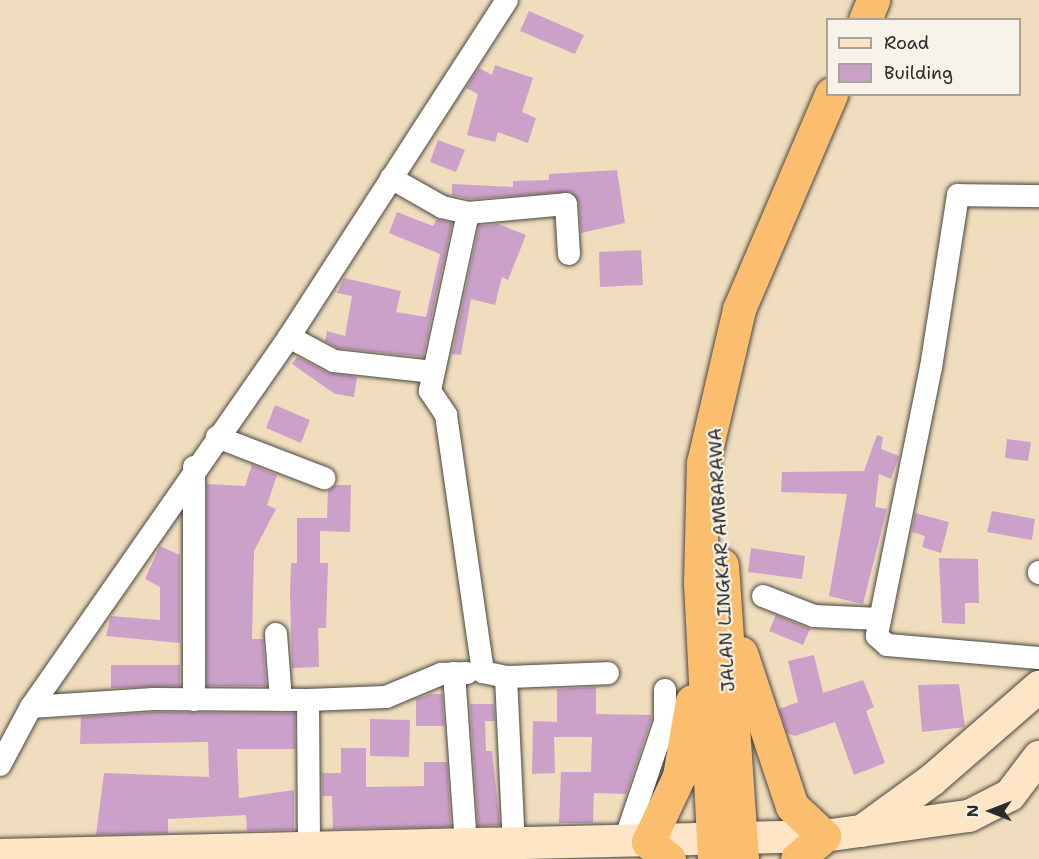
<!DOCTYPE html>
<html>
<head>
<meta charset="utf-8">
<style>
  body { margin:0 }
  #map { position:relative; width:1039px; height:859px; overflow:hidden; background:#f0ddbd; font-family:"Shantell Sans",sans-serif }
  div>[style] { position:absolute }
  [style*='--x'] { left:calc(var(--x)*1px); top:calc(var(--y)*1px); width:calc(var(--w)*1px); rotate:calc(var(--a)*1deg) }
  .building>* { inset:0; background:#cca1c9 }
  .roads { filter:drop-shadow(0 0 2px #494641) drop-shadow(0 0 2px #494641) }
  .street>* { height:22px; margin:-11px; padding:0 11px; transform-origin:11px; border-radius:11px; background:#fff }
  .secondary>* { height:32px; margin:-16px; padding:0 16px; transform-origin:16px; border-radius:16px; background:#fde5c5 }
  .highway>* { height:33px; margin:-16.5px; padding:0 16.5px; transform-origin:16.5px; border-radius:16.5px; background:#fbbd6e }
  span { translate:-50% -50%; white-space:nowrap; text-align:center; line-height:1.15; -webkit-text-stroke:4.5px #f7f3e8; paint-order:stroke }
  .street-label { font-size:18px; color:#2b2b2b }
  .legend { position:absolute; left:826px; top:18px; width:195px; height:78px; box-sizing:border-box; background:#f7f3e8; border:2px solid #a5a39c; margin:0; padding:8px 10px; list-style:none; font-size:18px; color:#2b2b2b }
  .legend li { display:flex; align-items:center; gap:12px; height:30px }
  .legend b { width:30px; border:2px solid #a5a39c }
  .north { position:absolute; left:961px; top:781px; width:60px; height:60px; -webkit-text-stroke:4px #f7f3e8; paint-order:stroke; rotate:270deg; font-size:16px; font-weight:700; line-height:24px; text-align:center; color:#2b2b2b }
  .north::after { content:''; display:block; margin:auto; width:21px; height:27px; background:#2b2b2b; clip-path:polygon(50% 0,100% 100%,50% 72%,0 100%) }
</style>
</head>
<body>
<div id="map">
  <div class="building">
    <div style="clip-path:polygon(529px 11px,584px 35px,575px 54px,520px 31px)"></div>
    <div style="clip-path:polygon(495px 65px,533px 78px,522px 112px,536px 118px,528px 143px,498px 132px,495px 142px,467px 135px,478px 94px,466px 88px,479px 68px,492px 75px)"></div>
    <div style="clip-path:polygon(438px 140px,465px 150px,456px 172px,430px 162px)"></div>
    <div style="clip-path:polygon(617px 170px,625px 223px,581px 233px,579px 203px,571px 192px,469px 199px,452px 195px,452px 184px,513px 187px,513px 181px,549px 180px,549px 174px)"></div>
    <div style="clip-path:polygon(397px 212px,433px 226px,437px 219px,452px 223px,423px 357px,338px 348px,325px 341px,327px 331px,345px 336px,352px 296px,337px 293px,344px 278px,401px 291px,396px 312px,426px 317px,440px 254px,389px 233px)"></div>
    <div style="clip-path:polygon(498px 224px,526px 235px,508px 280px,502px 277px,495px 305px,471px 299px,461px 355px,452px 354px,479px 226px)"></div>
    <div style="clip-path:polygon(641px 250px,643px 285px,600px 287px,599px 252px)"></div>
    <div style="clip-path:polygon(297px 357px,328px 373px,357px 377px,354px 397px,335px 394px,292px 364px)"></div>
    <div style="clip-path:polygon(275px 405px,310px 420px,301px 443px,266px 428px)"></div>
    <div style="clip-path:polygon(877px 435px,883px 437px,881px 449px,899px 456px,891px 479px,879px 474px,875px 507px,887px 509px,863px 604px,829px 596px,847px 494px,781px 492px,782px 472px,864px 471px)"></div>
    <div style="clip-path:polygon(1007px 439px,1031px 442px,1028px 461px,1005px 458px)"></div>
    <div style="clip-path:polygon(252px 465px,277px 475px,267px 505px,276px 509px,254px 551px,252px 639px,263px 639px,266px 686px,207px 686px,207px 484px,245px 486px)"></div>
    <div style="clip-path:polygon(335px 485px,351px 485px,350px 532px,320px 531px,320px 563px,328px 563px,326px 628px,318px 628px,319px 667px,292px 668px,290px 594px,291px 563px,297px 563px,297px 518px,327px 518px,328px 491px)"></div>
    <div style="clip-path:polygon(992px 511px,1035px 519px,1032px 540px,987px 532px)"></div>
    <div style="clip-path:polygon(915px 513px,949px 522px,941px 553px,922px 547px,925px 536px,912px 532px)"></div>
    <div style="clip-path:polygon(160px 546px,180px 555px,180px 643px,106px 636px,111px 616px,160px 620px,160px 587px,145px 579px)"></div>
    <div style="clip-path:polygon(751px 548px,805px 556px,802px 579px,748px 572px)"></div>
    <div style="clip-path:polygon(939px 558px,978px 559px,979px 603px,965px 603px,965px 624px,942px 623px)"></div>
    <div style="clip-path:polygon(776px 615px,810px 629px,803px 645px,769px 631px)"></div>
    <div style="clip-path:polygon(814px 655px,823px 693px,863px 680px,874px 707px,866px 711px,885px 763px,854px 775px,835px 722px,795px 736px,787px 733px,779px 709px,798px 702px,788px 661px)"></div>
    <div style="clip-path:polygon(111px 665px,180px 665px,180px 686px,111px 688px)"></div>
    <div style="clip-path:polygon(959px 684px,965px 727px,922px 732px,918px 685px)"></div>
    <div style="clip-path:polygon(596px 687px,596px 714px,651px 715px,651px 720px,626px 794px,594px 793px,593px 823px,559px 823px,561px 772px,591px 772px,592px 737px,554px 737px,555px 773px,532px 774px,533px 721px,557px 722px,557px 689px)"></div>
    <div style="clip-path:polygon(430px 694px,442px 694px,444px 726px,416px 726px,416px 699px)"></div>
    <div style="clip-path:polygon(470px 704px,494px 704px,495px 721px,485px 721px,486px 751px,492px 751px,500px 825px,478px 826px)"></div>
    <div style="clip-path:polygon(154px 712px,295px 713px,295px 749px,237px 749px,239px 798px,294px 790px,294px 830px,247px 831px,246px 815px,168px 819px,168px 833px,96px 835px,104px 773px,209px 777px,208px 742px,80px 744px,81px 717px)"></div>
    <div style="clip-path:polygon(370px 719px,410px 720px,409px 757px,370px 756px)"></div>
    <div style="clip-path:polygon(341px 748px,366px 748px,366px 787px,424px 786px,424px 762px,447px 762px,451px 827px,333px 829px,332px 796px,322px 796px,322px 773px,341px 773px)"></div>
  </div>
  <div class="roads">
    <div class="street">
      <div style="--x:391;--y:178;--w:59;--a:29.6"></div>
      <div style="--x:442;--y:207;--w:27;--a:13"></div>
      <div style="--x:468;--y:213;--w:182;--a:102.1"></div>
      <div style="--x:430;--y:391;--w:29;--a:56"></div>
      <div style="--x:446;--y:415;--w:260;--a:81.8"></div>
      <div style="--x:483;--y:672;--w:24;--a:12"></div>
      <div style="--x:506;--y:677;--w:102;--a:-2.2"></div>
      <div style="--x:1039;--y:196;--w:81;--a:-179.3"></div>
      <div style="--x:958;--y:195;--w:174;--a:98.9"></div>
      <div style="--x:931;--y:367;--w:274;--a:101.4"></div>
      <div style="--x:877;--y:636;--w:13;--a:42"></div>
      <div style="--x:887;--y:645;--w:153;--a:4.9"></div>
      <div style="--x:468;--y:213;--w:98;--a:-5.2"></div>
      <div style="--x:566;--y:204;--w:50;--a:86.6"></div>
      <div style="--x:289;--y:337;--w:51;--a:28.1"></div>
      <div style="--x:334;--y:361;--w:100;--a:6.3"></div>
      <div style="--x:217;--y:437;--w:115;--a:21"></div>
      <div style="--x:1039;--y:572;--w:1;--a:90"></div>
      <div style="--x:763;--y:596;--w:55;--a:21.4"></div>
      <div style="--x:814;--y:616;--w:66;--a:2.6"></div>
      <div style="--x:276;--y:634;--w:66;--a:85.7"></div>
      <div style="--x:454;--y:673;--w:185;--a:86"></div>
      <div style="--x:506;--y:677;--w:169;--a:87.3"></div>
      <div style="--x:194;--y:700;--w:233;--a:-90"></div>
      <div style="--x:308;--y:700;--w:78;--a:-2.2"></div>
      <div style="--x:386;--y:697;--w:60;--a:-22.7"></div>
      <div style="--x:441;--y:674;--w:26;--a:-2"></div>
      <div style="--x:31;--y:707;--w:123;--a:-3.7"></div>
      <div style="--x:154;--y:699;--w:154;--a:0.4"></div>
      <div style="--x:308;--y:700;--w:149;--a:89.6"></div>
      <div style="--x:0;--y:765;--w:66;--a:-61.9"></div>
      <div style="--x:31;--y:707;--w:451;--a:-55.1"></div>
      <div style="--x:289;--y:337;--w:401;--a:-57.1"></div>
      <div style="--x:624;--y:843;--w:128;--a:-71.3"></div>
      <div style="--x:665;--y:722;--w:32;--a:-90"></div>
    </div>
    <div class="secondary">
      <div style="--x:862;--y:831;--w:87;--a:-36.1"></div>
      <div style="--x:932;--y:780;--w:142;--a:-41"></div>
      <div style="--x:0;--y:855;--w:824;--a:-1.32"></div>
      <div style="--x:824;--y:836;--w:146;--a:-7.9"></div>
      <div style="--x:969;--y:816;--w:46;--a:-27.1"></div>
      <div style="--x:1010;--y:795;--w:48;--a:-52.7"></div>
    </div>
    <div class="highway">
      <div style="--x:865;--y:20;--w:22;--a:-68"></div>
      <div style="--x:722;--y:565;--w:295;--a:86.1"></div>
      <div style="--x:741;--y:653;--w:161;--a:71.6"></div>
      <div style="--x:792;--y:806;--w:44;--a:43.2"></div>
      <div style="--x:824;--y:836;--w:35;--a:140"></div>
      <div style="--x:669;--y:859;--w:27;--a:-141"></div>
      <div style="--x:648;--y:842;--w:73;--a:-64.8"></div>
      <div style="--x:679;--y:776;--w:76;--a:-80.2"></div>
      <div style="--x:714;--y:859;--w:277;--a:-92.9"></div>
      <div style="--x:700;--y:582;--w:119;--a:-88.6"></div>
      <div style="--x:703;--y:463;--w:158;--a:-76.8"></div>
      <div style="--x:739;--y:309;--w:234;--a:-66.8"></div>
    </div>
  </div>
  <div class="street-label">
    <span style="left:722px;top:560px;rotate:-93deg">JALAN LINGKAR AMBARAWA</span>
  </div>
  <ul class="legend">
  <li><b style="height:8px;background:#fde5c5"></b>Road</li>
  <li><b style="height:16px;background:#cca1c9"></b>Building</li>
  </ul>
  <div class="north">N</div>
</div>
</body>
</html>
